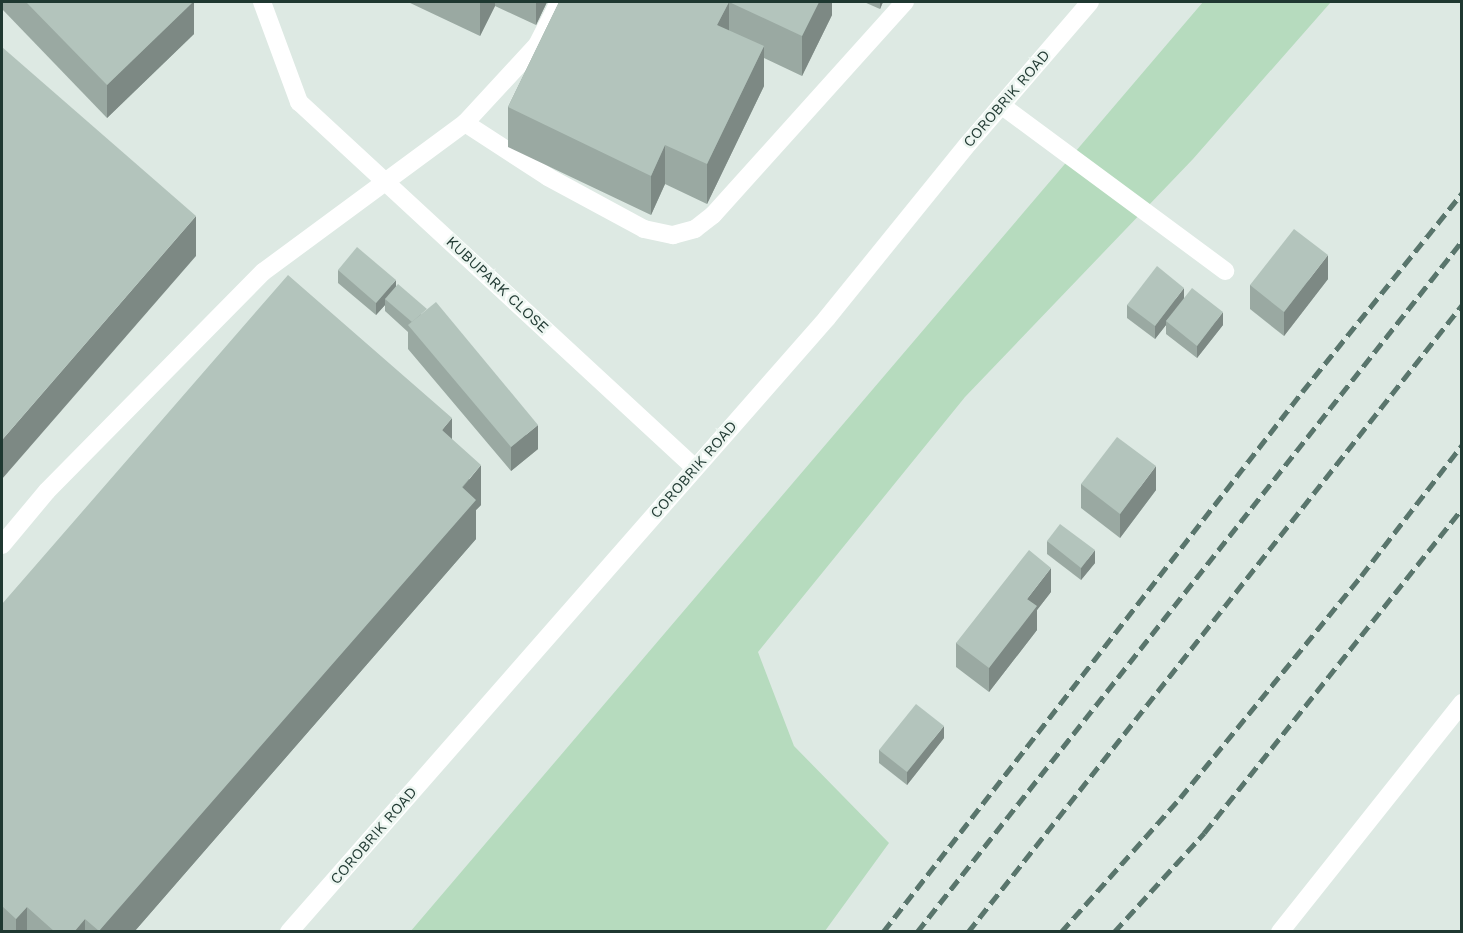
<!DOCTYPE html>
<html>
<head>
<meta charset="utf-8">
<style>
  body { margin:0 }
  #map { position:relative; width:1463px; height:933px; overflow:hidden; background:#dde9e3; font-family:"Work Sans",sans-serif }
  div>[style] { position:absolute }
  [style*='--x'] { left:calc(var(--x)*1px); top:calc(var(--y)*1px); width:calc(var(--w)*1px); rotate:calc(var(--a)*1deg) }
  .green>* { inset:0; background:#b6dbbe }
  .service>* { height:18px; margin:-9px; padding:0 9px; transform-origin:9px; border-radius:9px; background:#fff }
  .tertiary>* { height:18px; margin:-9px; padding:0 9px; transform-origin:9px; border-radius:9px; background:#fff }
  .rail>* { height:4.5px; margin-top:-2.25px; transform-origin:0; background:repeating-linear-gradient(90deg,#59756c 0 12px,transparent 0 18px) }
  .wall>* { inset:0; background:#9aa9a2 }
  .shaded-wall>* { inset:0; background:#7d8984 }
  .building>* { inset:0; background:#b3c4bc }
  span { translate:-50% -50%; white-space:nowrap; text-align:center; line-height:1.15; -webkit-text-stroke:5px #edf6f1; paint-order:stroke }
  .street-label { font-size:15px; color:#1f3831 }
  .frame { position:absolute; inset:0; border:3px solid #1f3831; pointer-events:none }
</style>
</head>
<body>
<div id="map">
  <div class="green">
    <div style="clip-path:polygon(1203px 2px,1331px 2px,1193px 159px,965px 397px,758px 652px,794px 746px,889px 843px,825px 931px,410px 932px)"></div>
  </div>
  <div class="service">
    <div style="--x:262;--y:2;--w:107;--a:69.7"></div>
    <div style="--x:299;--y:102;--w:539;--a:42.75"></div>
    <div style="--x:1001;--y:105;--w:279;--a:36.5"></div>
    <div style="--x:465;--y:123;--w:99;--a:33"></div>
    <div style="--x:548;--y:177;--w:109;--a:28.4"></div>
    <div style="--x:644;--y:229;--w:30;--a:12"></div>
    <div style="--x:673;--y:235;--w:23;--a:-15"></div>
    <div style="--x:695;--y:229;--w:23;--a:-38"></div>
    <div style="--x:713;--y:215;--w:287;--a:-48"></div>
    <div style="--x:2;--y:545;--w:70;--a:-50.2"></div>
    <div style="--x:47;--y:491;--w:308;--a:-45.4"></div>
    <div style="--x:263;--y:272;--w:251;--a:-36.4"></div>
    <div style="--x:465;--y:123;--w:106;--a:-47.3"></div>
    <div style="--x:537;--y:45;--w:48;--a:-62.9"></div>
    <div style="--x:1280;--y:932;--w:293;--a:-51.5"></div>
  </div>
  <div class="tertiary">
    <div style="--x:289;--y:932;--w:816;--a:-48.77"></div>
    <div style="--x:827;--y:318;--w:224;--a:-51"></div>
    <div style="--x:968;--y:144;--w:187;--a:-49.3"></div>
  </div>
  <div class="rail">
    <div style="--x:883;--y:932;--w:683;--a:-52.19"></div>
    <div style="--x:1302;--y:392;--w:255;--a:-51.2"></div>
    <div style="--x:917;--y:932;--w:880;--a:-51.74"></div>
    <div style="--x:968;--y:932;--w:798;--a:-51.77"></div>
    <div style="--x:1061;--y:932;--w:179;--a:-48.4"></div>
    <div style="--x:1180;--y:798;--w:286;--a:-50.8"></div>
    <div style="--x:1361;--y:576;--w:165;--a:-52.4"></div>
    <div style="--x:1114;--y:932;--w:134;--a:-47.7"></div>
    <div style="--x:1204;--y:833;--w:414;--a:-51.5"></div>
  </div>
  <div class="wall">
    <div style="clip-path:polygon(2px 2px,194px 2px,194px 34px,107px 118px,2px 9px)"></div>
    <div style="clip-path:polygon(408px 2px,547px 2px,536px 25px,495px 6px,480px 36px)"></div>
    <div style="clip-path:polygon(559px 2px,832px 2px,832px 15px,802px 76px,764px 58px,764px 86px,707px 204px,665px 184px,651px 215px,508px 147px,508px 107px)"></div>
    <div style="clip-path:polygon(864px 2px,883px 2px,880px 9px)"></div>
    <div style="clip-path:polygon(338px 270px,396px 286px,538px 449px,511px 471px,408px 349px,408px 332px,385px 311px,385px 305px,376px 315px,338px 283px)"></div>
    <div style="clip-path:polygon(1328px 279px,1284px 336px,1250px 309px,1250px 285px)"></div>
    <div style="clip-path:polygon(1184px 298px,1223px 325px,1197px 358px,1166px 334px,1166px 325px,1155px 339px,1127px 318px,1127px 305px)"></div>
    <div style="clip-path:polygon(452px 440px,481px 505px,476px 510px,476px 539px,134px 932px,2px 932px,2px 604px)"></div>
    <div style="clip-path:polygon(1081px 484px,1156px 490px,1120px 538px,1081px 508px)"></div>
    <div style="clip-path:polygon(1047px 541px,1095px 563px,1081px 580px,1047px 554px)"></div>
    <div style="clip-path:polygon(1051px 592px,1037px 610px,1037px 630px,989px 692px,956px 667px,956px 643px)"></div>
    <div style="clip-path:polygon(944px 738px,907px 785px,879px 763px,879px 750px)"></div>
  </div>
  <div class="shaded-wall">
    <div style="clip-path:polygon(193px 2px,194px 2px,194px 34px,107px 118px,107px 85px)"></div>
    <div style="clip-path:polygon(480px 2px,495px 2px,495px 6px,480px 36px)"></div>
    <div style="clip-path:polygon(536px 2px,547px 2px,536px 25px)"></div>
    <div style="clip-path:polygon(729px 2px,729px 42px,717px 25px)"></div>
    <div style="clip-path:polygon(819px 2px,832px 2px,832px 15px,802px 76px,802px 36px)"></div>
    <div style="clip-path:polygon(880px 2px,883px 2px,880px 9px)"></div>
    <div style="clip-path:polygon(764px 46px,764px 86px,707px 204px,707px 164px)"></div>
    <div style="clip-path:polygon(665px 145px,665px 184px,651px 215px,651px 176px)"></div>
    <div style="clip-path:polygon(196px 216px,196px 256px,2px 479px,2px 440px)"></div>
    <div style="clip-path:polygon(1328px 255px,1328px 279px,1284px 336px,1284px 312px)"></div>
    <div style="clip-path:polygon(396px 280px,396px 293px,385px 299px,385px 305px,376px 315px,376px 303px)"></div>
    <div style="clip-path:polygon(1184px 288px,1184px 301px,1166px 321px,1166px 325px,1155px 339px,1155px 326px)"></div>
    <div style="clip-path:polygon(1223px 312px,1223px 325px,1197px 358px,1197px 346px)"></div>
    <div style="clip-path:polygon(452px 418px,452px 458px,442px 430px)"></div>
    <div style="clip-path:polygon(538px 425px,538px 449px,511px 471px,511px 447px)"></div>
    <div style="clip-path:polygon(481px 465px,481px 505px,476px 510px,476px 539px,134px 932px,99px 931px)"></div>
    <div style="clip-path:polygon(1156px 466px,1156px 490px,1120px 538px,1120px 514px)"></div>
    <div style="clip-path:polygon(1095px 550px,1095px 563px,1081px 580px,1081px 568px)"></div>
    <div style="clip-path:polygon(1051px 568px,1051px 592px,1037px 610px,1037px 630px,989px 692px,989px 668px,1027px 599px)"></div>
    <div style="clip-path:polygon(944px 726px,944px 738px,907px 785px,907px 772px)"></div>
    <div style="clip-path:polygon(27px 907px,27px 932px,16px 932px,16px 919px)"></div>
    <div style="clip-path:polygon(85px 919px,85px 932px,74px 932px)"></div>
  </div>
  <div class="building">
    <div style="clip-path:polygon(26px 2px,193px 2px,107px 85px)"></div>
    <div style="clip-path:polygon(559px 2px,819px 2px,802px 36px,729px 2px,717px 25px,764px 46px,707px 164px,665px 145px,651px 176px,508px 107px)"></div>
    <div style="clip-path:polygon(2px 47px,196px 216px,2px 440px)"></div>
    <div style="clip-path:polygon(1294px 229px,1328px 255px,1284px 312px,1250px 285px)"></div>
    <div style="clip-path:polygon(357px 247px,396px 280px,376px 303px,338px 270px)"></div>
    <div style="clip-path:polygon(1157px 266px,1184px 288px,1155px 326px,1127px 305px)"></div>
    <div style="clip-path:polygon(288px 275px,452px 418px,442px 430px,481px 465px,462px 487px,476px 500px,99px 931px,85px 919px,74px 932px,55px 932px,27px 907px,16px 919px,2px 906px,2px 604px)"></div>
    <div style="clip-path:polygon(398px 284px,427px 309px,412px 322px,385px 299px)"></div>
    <div style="clip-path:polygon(1192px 288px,1223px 312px,1197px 346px,1166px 321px)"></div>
    <div style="clip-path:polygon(436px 302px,538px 425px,511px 447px,408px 325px)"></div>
    <div style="clip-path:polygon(1117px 437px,1156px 466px,1120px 514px,1081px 484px)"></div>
    <div style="clip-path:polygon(1060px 524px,1095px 550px,1081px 568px,1047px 541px)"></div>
    <div style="clip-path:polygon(1029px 550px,1051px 568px,1027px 599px,1037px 606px,989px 668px,956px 643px)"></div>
    <div style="clip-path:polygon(916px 704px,944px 726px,907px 772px,879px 750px)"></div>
  </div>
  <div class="street-label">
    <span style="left:1007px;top:99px;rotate:-49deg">COROBRIK ROAD</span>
    <span style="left:497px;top:285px;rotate:43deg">KUBUPARK CLOSE</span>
    <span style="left:694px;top:470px;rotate:-49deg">COROBRIK ROAD</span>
    <span style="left:374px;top:836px;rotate:-49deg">COROBRIK ROAD</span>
  </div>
  <div class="frame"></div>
</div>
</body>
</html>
